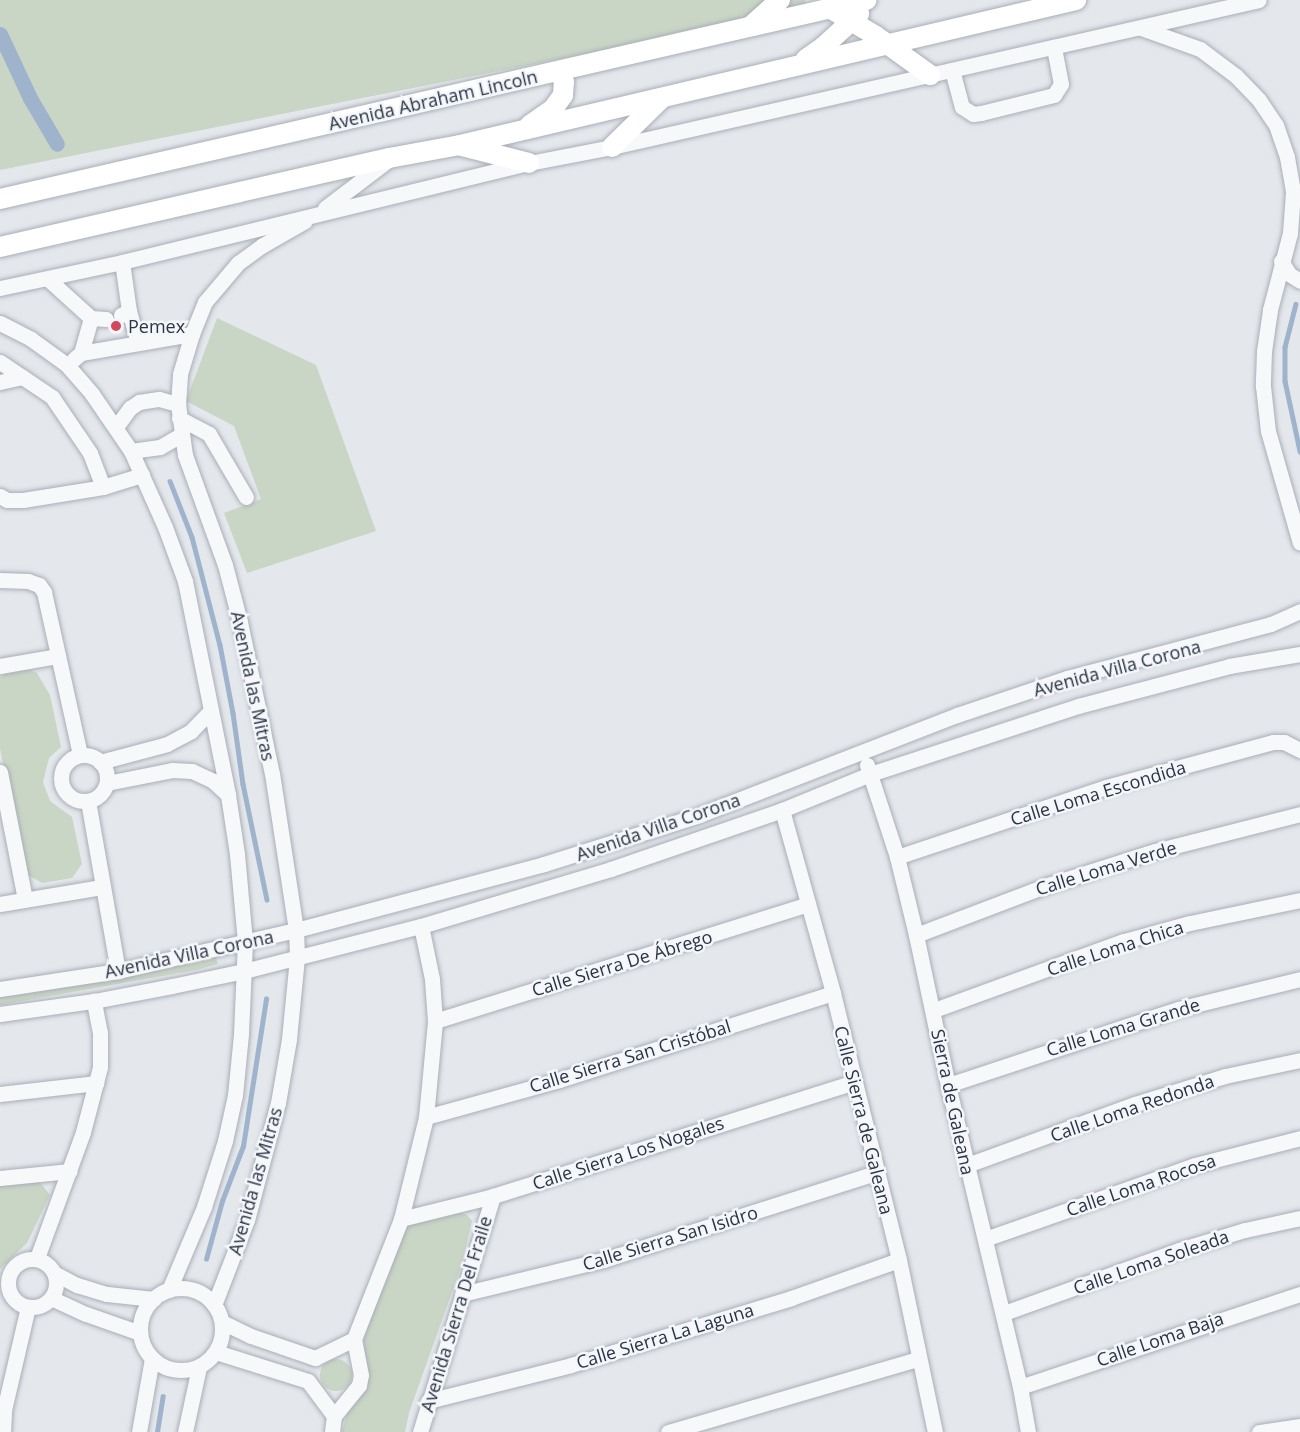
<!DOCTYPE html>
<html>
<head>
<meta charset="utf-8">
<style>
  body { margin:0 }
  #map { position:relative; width:1300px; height:1432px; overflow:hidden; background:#e4e7ec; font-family:"Open Sans",sans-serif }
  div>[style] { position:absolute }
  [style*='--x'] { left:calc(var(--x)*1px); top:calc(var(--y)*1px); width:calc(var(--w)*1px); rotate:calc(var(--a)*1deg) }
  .green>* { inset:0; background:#c9d6c5 }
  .round { border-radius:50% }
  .stream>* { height:4.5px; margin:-2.25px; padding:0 2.25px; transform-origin:2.25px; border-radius:2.25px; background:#9fb4cc }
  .canal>* { height:15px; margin:-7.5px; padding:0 7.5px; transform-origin:7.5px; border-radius:7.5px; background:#9fb4cc }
  .roads { filter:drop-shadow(0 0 2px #a9aeb7) drop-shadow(0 0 2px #a9aeb7) }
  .minor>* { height:15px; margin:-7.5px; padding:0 7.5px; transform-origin:7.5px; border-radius:7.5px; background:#f7f8fa }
  .minor>.ring { margin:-7.5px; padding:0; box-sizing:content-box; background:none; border:15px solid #f7f8fa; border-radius:50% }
  .major>* { height:20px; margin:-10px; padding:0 10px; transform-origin:10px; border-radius:10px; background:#fff }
  .dots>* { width:16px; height:16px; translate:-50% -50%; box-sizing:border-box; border:3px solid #f4f6f9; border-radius:50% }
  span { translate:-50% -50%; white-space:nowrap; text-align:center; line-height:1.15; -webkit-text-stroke:5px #f4f6f9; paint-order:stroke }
  .street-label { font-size:18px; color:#2b3445 }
  .poi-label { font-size:18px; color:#2b3445 }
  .left { translate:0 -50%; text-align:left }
</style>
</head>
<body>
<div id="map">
  <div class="green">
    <div style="clip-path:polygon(0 0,805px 0,806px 10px,0 170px)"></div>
    <div style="clip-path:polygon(217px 318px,316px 365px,376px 531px,247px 573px,224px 513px,261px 499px,234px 426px,186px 401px)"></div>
    <div style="clip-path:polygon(25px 668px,37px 673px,50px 695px,61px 747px,49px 758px,43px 782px,50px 801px,72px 817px,82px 864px,72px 878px,42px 883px,28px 875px,24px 867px,0 749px,0 677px,12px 670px)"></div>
    <div style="clip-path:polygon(215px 955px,218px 964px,196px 970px,0 1005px,0 993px)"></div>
    <div style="clip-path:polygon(38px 1180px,50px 1195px,27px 1243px,0 1269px,0 1186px)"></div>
    <div style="clip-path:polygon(458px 1211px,467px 1215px,472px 1221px,462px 1264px,409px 1413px,405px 1432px,342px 1432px,363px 1355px,364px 1338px,403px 1228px,412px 1223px)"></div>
    <div class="round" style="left:320px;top:1359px;width:32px;height:32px"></div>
  </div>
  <div class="stream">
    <div style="--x:1296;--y:304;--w:44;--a:104.3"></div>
    <div style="--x:1285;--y:347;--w:34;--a:90"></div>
    <div style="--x:1285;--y:381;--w:72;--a:77.9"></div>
    <div style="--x:170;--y:481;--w:60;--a:68.6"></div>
    <div style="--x:192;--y:537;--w:112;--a:75.5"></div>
    <div style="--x:220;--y:645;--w:69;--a:79.2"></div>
    <div style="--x:233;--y:713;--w:72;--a:82"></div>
    <div style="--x:243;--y:784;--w:118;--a:78.3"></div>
    <div style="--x:206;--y:1259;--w:60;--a:-74.6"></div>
    <div style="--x:222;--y:1201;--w:59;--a:-69.1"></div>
    <div style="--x:243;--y:1146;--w:149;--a:-81.1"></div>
    <div style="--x:157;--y:1432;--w:36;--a:-81"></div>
  </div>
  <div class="canal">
    <div style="--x:0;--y:34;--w:71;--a:64.9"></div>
    <div style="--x:30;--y:98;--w:53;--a:59.6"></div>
  </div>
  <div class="roads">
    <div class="minor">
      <div style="--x:1141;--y:28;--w:63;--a:19.6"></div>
      <div style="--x:1200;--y:49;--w:45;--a:36.9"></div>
      <div style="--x:1236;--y:76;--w:33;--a:46"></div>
      <div style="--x:1259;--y:100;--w:30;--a:56"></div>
      <div style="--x:1276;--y:125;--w:34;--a:71"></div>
      <div style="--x:1287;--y:157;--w:36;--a:80"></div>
      <div style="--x:1293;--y:192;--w:41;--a:94.2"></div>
      <div style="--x:1290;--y:233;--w:80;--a:104.6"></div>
      <div style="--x:1270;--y:310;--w:41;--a:98.3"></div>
      <div style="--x:1264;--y:351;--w:35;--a:92"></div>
      <div style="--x:1263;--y:386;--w:45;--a:83.7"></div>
      <div style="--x:1268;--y:431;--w:116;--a:74.1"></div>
      <div style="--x:952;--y:70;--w:38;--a:75"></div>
      <div style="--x:962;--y:107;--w:13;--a:32"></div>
      <div style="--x:973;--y:114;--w:8;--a:-7"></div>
      <div style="--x:981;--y:113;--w:75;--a:-13.9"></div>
      <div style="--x:1054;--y:95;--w:13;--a:-58"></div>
      <div style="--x:1061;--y:84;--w:38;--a:-101"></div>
      <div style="--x:325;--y:208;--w:78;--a:-37.2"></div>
      <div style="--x:1281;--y:261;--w:15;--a:58"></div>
      <div style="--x:1289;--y:274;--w:13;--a:32"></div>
      <div style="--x:48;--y:279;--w:58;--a:42.2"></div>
      <div style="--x:91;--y:318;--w:15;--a:4"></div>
      <div style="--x:0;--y:288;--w:125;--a:-12"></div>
      <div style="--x:122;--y:262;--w:419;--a:-13.7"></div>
      <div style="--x:529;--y:163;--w:85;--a:-10.9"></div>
      <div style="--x:612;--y:147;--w:663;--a:-12.8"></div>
      <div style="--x:129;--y:311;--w:33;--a:74"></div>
      <div style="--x:121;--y:315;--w:9;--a:-27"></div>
      <div style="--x:129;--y:311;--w:49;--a:-98.1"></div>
      <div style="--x:0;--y:323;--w:35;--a:27"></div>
      <div style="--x:31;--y:339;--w:44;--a:35.8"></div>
      <div style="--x:67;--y:365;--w:38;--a:49"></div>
      <div style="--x:92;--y:394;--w:69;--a:55.6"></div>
      <div style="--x:131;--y:451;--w:83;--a:65.9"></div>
      <div style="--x:165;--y:527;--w:58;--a:69.7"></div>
      <div style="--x:185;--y:581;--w:218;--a:78.6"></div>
      <div style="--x:228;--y:795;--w:60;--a:81.3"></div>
      <div style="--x:237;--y:854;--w:88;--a:84.8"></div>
      <div style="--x:245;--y:942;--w:92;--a:92.5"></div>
      <div style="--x:241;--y:1034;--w:61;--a:95.6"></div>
      <div style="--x:235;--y:1095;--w:47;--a:102.3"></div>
      <div style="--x:225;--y:1141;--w:69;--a:107.7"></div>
      <div style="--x:204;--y:1207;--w:90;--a:112.9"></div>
      <div style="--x:81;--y:353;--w:113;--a:-9.7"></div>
      <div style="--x:74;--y:359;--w:9;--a:-41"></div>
      <div style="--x:81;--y:353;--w:36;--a:-74"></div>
      <div style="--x:0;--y:362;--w:63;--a:33.9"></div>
      <div style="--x:52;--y:397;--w:68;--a:55.8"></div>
      <div style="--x:90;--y:453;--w:36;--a:69"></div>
      <div style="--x:0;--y:382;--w:23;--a:-13"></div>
      <div style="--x:179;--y:418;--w:34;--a:28"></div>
      <div style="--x:209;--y:434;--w:73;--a:59.6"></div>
      <div style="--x:116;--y:427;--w:24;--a:-54"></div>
      <div style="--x:130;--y:408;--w:11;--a:-34"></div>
      <div style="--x:139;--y:402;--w:20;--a:-9"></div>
      <div style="--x:159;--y:399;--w:20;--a:15"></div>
      <div style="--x:131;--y:451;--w:29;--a:-8"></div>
      <div style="--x:160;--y:447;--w:24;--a:-30"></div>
      <div style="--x:0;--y:496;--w:8;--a:30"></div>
      <div style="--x:7;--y:500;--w:16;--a:0"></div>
      <div style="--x:23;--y:500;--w:81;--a:-9.2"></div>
      <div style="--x:103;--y:487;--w:41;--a:-17.1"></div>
      <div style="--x:0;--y:580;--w:28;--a:2"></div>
      <div style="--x:28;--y:581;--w:12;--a:20"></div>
      <div style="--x:39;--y:585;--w:9;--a:54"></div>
      <div style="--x:44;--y:592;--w:167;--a:77.5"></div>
      <div style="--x:0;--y:666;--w:59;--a:-9.8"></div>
      <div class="ring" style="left:61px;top:755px;width:31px;height:31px"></div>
      <div style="--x:100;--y:762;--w:69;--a:-15"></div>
      <div style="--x:167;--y:744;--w:27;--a:-28"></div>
      <div style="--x:191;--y:731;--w:28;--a:-46"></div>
      <div style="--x:867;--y:765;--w:97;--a:71.9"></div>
      <div style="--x:897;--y:857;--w:80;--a:76.3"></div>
      <div style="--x:916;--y:935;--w:153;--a:78"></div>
      <div style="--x:948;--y:1085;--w:310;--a:76.6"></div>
      <div style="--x:1020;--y:1387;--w:46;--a:79.9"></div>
      <div style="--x:0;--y:772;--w:130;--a:78.9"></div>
      <div style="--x:107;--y:783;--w:66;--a:-11.3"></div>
      <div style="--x:172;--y:770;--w:20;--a:3"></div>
      <div style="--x:192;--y:771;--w:23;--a:25"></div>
      <div style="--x:213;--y:781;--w:21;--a:43"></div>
      <div style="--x:88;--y:801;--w:173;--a:80"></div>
      <div style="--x:782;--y:810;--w:190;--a:74.4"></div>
      <div style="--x:833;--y:993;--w:275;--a:76.1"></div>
      <div style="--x:899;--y:1260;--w:176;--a:78.2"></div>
      <div style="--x:897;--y:857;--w:220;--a:-18.5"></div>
      <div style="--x:1106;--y:787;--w:173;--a:-15.1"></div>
      <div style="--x:1273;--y:742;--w:11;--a:0"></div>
      <div style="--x:1284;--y:742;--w:18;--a:27"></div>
      <div style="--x:0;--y:904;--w:103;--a:-9.5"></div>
      <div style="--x:916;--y:935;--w:138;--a:-20.8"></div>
      <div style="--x:1045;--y:886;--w:115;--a:-17.7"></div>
      <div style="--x:1155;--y:851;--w:150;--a:-14.3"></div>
      <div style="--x:0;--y:989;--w:119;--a:-8.7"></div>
      <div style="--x:118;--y:971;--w:183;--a:-13"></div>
      <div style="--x:296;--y:930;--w:257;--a:-14.9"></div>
      <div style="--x:544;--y:864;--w:163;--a:-17.5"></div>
      <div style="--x:699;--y:815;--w:277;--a:-21.2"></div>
      <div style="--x:957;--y:715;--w:116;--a:-18.6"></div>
      <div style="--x:1067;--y:678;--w:211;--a:-14.8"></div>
      <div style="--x:1271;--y:624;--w:32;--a:-24"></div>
      <div style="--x:934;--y:1010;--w:202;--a:-20"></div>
      <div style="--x:1124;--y:941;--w:68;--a:-15.3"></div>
      <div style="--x:1190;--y:923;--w:112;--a:-11.8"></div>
      <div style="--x:0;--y:1014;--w:95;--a:-7.9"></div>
      <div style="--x:94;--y:1001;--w:79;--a:-10.9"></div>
      <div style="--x:172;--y:986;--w:74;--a:-11.8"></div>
      <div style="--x:244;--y:971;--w:183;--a:-14.3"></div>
      <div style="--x:421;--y:926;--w:198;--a:-16.7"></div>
      <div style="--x:611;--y:869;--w:181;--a:-19"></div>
      <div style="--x:782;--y:810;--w:95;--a:-22.2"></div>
      <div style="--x:870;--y:774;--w:219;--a:-18.1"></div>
      <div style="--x:1078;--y:706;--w:156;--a:-14.8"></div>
      <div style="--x:1229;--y:666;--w:72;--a:-9.6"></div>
      <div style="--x:435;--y:1021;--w:391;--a:-17.4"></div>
      <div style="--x:948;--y:1085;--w:242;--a:-18.3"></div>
      <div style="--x:1178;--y:1009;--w:126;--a:-13.8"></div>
      <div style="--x:0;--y:1094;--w:97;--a:-6.5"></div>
      <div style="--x:426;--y:1117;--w:138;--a:-15.5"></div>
      <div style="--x:559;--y:1080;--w:287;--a:-17.6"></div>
      <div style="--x:967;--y:1165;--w:179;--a:-20"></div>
      <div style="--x:1135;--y:1104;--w:94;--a:-17.3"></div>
      <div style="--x:1225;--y:1076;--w:77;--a:-12"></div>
      <div style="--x:0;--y:1178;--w:70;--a:-5.7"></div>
      <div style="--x:401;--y:1219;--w:95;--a:-14"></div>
      <div style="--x:493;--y:1196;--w:379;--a:-17.5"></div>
      <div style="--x:985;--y:1239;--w:223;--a:-19.4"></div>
      <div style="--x:1195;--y:1165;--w:108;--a:-14.4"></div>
      <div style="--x:37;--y:1258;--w:134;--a:-69.9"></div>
      <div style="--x:83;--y:1132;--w:67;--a:-75.3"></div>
      <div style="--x:100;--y:1067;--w:34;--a:-90"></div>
      <div style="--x:100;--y:1033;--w:33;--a:-101"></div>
      <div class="ring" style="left:8px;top:1259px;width:33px;height:33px"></div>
      <div style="--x:56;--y:1274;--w:24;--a:28"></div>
      <div style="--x:77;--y:1285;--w:31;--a:17"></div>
      <div style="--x:107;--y:1294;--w:47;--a:6.1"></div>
      <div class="ring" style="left:140px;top:1288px;width:67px;height:67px"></div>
      <div style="--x:462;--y:1294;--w:145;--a:-13.6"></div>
      <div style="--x:603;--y:1260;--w:287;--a:-17.7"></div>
      <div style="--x:51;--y:1298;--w:38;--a:25"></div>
      <div style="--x:86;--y:1314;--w:57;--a:19.4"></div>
      <div style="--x:214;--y:1305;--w:91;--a:-68.8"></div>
      <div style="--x:247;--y:1220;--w:121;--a:-75.2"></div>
      <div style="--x:278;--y:1103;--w:65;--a:-80.2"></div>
      <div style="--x:289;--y:1039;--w:82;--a:-84.4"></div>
      <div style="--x:297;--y:957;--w:27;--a:-92"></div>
      <div style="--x:296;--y:930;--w:158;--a:-98.7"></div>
      <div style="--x:272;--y:774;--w:155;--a:-101.9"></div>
      <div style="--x:240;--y:622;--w:59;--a:-104.7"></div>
      <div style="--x:225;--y:565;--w:117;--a:-110"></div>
      <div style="--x:185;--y:455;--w:51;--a:-97.8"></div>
      <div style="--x:178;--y:404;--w:30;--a:-86"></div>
      <div style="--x:180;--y:374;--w:42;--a:-73.3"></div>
      <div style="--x:192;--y:334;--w:35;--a:-68"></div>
      <div style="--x:205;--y:302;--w:51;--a:-49.8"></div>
      <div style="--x:238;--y:263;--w:31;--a:-36"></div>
      <div style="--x:263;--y:245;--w:48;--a:-29.7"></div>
      <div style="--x:1004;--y:1313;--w:186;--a:-19.8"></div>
      <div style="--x:1179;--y:1250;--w:69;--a:-16.9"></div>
      <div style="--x:1245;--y:1230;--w:56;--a:-12.3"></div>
      <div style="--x:222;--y:1322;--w:32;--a:26"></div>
      <div style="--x:251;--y:1336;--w:68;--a:19"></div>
      <div style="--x:315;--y:1358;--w:43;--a:-26"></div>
      <div style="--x:216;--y:1352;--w:96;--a:17.5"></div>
      <div style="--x:308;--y:1381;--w:44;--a:53.4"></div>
      <div style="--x:1020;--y:1387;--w:295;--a:-18.4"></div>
      <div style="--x:428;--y:1401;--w:147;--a:-14.1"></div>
      <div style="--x:571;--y:1365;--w:230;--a:-16.9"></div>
      <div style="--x:791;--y:1298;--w:114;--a:-19.4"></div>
      <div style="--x:3;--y:1432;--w:22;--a:-87"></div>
      <div style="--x:4;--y:1410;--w:106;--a:-76.9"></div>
      <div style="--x:139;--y:1432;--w:75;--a:-80"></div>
      <div style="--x:185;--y:1432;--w:66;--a:-77.8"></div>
      <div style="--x:332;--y:1432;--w:16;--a:-83"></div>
      <div style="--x:334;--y:1416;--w:40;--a:-51"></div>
      <div style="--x:359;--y:1385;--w:10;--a:-79"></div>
      <div style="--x:361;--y:1375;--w:37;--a:-101"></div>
      <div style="--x:354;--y:1339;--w:129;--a:-68.6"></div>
      <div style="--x:401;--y:1219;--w:105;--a:-76.2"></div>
      <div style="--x:426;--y:1117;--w:96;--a:-84.6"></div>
      <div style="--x:435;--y:1021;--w:42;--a:-94.1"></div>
      <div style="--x:432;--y:979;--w:54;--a:-101.7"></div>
      <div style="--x:420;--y:1432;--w:247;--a:-72.8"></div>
      <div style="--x:668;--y:1432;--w:260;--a:-16.3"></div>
      <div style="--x:1259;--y:1432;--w:41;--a:-8.3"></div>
    </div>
    <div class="major">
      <div style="--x:831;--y:9;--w:52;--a:31"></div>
      <div style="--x:876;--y:36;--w:67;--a:35.8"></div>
      <div style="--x:751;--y:26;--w:39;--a:-42"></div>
      <div style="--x:806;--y:59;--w:21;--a:-35"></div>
      <div style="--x:823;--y:47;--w:49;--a:-42.5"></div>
      <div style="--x:530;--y:125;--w:28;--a:-35"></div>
      <div style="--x:553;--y:109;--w:17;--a:-54"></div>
      <div style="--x:563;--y:95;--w:13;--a:-86"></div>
      <div style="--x:564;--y:82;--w:12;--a:-114"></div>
      <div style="--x:462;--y:146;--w:69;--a:14.2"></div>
      <div style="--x:612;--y:147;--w:69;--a:-44.4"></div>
      <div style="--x:0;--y:199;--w:889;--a:-12.94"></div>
      <div style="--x:0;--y:247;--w:399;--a:-12.9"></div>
      <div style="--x:389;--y:158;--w:72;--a:-10.4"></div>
      <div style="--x:460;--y:145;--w:633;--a:-13.25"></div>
    </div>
  </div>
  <div class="dots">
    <div style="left:116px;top:326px;background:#d1495b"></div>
  </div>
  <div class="street-label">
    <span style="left:433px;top:100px;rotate:-13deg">Avenida Abraham Lincoln</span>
    <span style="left:1117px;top:668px;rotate:-15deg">Avenida Villa Corona</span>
    <span style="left:253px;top:686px;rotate:78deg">Avenida las Mitras</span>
    <span style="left:1098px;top:793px;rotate:-17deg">Calle Loma Escondida</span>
    <span style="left:658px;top:827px;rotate:-19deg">Avenida Villa Corona</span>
    <span style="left:1106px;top:868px;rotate:-17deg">Calle Loma Verde</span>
    <span style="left:1115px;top:948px;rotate:-18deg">Calle Loma Chica</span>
    <span style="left:189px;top:954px;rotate:-12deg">Avenida Villa Corona</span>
    <span style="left:622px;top:963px;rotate:-17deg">Calle Sierra De Ábrego</span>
    <span style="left:1123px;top:1027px;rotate:-17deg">Calle Loma Grande</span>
    <span style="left:630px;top:1056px;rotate:-17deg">Calle Sierra San Cristóbal</span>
    <span style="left:953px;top:1102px;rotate:78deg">Sierra de Galeana</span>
    <span style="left:1132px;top:1108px;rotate:-19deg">Calle Loma Redonda</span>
    <span style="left:864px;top:1120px;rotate:76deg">Calle Sierra de Galeana</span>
    <span style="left:628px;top:1153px;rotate:-18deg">Calle Sierra Los Nogales</span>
    <span style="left:255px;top:1181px;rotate:-74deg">Avenida las Mitras</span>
    <span style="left:1141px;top:1185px;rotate:-19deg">Calle Loma Rocosa</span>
    <span style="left:670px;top:1238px;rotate:-17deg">Calle Sierra San Isidro</span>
    <span style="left:1151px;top:1262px;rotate:-19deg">Calle Loma Soleada</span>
    <span style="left:456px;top:1314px;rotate:-73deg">Avenida Sierra Del Fraile</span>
    <span style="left:665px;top:1336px;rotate:-17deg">Calle Sierra La Laguna</span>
    <span style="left:1160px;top:1339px;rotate:-19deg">Calle Loma Baja</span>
  </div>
  <div class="poi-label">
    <span class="left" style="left:128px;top:326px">Pemex</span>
  </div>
</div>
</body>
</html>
